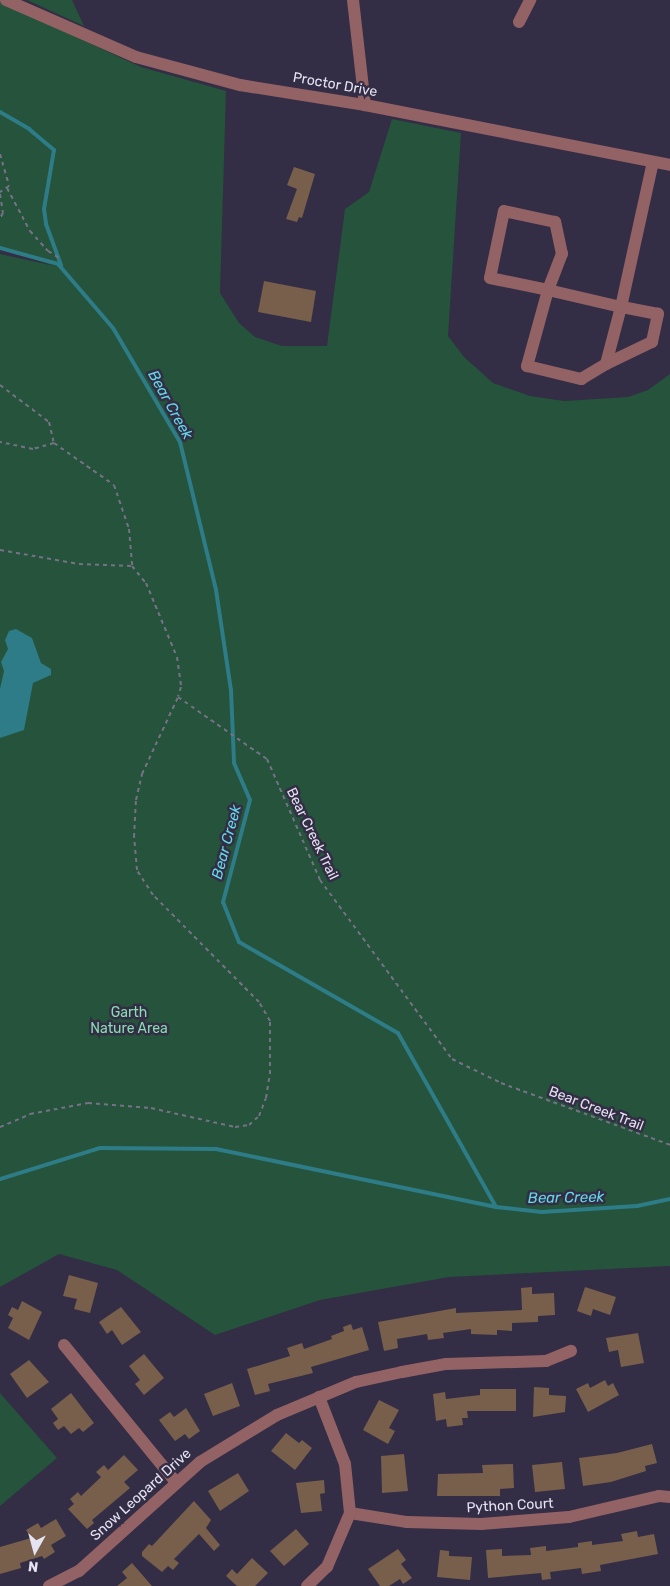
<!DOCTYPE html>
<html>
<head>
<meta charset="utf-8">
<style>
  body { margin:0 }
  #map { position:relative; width:670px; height:1586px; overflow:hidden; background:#332d45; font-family:Rubik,sans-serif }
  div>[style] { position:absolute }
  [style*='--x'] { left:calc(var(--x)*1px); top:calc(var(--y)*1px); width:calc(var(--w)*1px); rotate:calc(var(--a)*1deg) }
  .green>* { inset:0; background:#25533b }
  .water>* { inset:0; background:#2d7c87 }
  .stream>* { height:4px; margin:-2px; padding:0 2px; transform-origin:2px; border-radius:2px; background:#2d7c87 }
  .building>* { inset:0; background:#775f4b }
  .path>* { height:2px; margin-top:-1px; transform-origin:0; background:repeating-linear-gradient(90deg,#767186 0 4px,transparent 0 8px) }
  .minor>* { height:12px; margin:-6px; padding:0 6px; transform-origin:6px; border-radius:6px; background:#926265 }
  span { translate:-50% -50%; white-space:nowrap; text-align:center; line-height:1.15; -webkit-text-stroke:5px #332d45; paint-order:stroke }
  .street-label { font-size:14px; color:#e5e2f2 }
  .park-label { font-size:14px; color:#88deb0 }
  .water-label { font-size:15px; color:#63d8e8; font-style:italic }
  .north { position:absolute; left:10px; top:1526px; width:50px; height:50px; -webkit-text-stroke:4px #332d45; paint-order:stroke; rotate:187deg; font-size:14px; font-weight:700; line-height:20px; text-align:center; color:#e5e2f2 }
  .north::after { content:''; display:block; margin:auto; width:18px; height:22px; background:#e5e2f2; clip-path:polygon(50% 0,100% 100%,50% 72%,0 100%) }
</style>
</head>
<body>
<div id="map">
  <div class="green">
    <div style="clip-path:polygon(27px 0,72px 0,84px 26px)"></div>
    <div style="clip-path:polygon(0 2px,141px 67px,226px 91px,220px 293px,239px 323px,255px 337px,282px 346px,327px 346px,345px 209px,369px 192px,392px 119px,461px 133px,448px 336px,464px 357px,493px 383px,530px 396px,564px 401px,628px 397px,648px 390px,670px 374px,670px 1266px,449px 1277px,320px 1300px,215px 1335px,117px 1270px,59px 1254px,0 1287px,0 254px,55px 266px,0 249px)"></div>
    <div style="clip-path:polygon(0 1393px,57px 1458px,0 1506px)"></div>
  </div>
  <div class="water">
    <div style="clip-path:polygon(16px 629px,32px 638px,41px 663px,51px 669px,51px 675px,33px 683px,24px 730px,0 738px,0 689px,4px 671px,1px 662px,8px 649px,5px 640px,9px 631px)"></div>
  </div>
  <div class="stream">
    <div style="--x:0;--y:112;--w:34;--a:30"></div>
    <div style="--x:29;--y:129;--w:33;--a:40"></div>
    <div style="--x:54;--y:150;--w:60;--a:99.6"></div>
    <div style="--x:44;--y:209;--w:15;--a:82"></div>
    <div style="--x:46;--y:224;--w:44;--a:69.9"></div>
    <div style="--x:0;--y:248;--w:60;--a:15.4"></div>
    <div style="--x:58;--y:264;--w:84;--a:49.3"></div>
    <div style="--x:113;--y:328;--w:132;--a:59.6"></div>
    <div style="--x:180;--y:442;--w:152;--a:76.3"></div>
    <div style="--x:216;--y:590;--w:101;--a:81.5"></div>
    <div style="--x:231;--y:690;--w:73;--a:87.6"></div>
    <div style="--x:234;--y:763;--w:40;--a:66.6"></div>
    <div style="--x:250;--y:800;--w:106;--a:104.8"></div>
    <div style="--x:223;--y:902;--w:43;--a:68.2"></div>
    <div style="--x:239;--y:942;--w:183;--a:29.8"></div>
    <div style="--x:398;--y:1033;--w:200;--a:60.6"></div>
    <div style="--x:496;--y:1207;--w:46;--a:6.2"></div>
    <div style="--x:542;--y:1212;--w:95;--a:-3.6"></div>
    <div style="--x:637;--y:1206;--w:34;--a:-12"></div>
    <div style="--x:0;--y:1179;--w:105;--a:-17.2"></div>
    <div style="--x:100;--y:1148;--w:116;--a:0.5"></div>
    <div style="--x:216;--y:1149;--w:286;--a:11.7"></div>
  </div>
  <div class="building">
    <div style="clip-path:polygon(294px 167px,315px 174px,302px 218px,299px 217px,297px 222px,286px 219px,297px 189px,287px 185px)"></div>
    <div style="clip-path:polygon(264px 281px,316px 291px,311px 322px,258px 312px)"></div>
    <div style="clip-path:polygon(69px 1275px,98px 1283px,90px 1313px,74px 1309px,77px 1299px,63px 1296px)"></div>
    <div style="clip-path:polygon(532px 1287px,532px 1294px,554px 1293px,555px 1315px,538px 1316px,538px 1322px,512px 1323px,512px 1331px,497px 1330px,497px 1335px,471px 1334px,471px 1329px,443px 1333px,444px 1338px,428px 1340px,427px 1334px,397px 1339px,398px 1348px,384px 1351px,378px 1322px,456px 1308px,456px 1313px,522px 1310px,521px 1288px)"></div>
    <div style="clip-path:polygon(585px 1287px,616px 1297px,610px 1315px,593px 1309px,591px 1316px,577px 1311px)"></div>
    <div style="clip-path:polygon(22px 1301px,42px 1312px,29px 1340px,8px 1328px,13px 1318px,8px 1315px,12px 1307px,18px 1310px)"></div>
    <div style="clip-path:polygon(121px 1307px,141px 1332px,122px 1345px,112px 1330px,107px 1334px,99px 1322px)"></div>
    <div style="clip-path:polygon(351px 1324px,353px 1330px,362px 1327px,369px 1350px,311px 1367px,313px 1373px,268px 1384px,270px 1391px,255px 1395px,247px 1369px,290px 1356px,287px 1348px,302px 1343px,304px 1349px,332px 1339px,331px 1336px,344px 1331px,343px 1327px)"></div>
    <div style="clip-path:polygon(638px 1333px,644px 1363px,621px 1367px,618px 1350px,609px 1352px,606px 1338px)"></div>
    <div style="clip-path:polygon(144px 1354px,164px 1378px,144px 1395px,135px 1384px,140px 1380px,129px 1366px)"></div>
    <div style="clip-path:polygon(29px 1360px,49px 1382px,27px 1398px,10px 1374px)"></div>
    <div style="clip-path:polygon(605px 1380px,608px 1386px,613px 1383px,619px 1395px,588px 1412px,576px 1389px,588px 1383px,590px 1388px)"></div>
    <div style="clip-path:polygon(232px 1383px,240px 1406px,213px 1416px,204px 1394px)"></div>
    <div style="clip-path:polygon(534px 1387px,549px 1388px,549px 1395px,566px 1396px,565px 1412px,533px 1417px)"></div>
    <div style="clip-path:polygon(480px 1389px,516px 1389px,516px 1411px,467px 1411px,468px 1418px,462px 1418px,463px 1425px,447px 1427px,446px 1419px,436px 1421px,433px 1394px,445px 1392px,446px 1399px,480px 1395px)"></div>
    <div style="clip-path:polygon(71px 1393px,94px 1423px,83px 1432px,79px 1428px,71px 1434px,64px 1426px,58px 1430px,53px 1423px,58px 1419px,51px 1409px)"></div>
    <div style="clip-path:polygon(379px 1400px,399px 1410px,389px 1428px,395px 1431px,388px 1444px,363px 1430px)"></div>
    <div style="clip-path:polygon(186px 1408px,200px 1431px,189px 1439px,185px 1434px,175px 1441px,159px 1420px,170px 1412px,174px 1417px)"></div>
    <div style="clip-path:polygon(286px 1433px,299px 1443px,302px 1440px,312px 1448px,295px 1470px,271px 1451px)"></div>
    <div style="clip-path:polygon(652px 1444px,657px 1463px,645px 1466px,646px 1471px,611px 1482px,583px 1486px,579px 1458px,617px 1453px)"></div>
    <div style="clip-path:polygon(404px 1454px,408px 1491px,382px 1493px,381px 1456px)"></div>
    <div style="clip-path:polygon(124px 1455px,138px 1470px,124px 1482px,130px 1488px,92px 1520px,94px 1523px,87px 1529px,68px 1509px,74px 1504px,70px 1499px,78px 1492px,81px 1496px,101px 1477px,96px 1472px,104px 1465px,108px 1470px)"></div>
    <div style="clip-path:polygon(562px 1462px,565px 1489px,535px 1492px,532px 1465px)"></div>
    <div style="clip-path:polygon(513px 1464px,514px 1488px,500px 1489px,500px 1496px,437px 1496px,438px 1474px,483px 1473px,482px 1465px)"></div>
    <div style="clip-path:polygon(238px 1473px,249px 1491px,220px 1511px,208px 1491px)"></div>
    <div style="clip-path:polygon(324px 1480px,325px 1493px,320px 1494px,322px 1511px,301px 1513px,296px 1483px)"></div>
    <div style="clip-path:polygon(194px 1501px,211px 1520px,206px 1528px,220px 1545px,214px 1551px,199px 1534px,174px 1559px,179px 1563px,173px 1570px,168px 1566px,162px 1572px,142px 1556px,142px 1552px,149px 1544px,152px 1546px)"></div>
    <div style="clip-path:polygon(56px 1519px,66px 1536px,51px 1545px,55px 1552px,44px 1559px,42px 1556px,20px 1563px,21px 1568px,0 1574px,0 1547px,31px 1538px,26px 1530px,38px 1523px,41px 1528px)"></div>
    <div style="clip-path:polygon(296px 1529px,309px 1544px,284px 1566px,270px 1551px)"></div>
    <div style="clip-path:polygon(637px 1531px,638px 1537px,654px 1534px,658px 1554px,600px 1565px,601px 1571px,582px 1574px,581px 1568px,550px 1572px,551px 1579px,542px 1580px,541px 1573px,488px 1578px,486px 1550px,502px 1549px,502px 1556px,531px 1555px,530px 1548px,546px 1546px,546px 1551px,578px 1547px,578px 1543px,592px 1541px,592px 1545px,623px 1541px,621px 1534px)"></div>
    <div style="clip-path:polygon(398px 1549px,406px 1560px,401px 1564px,412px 1578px,403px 1584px,400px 1579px,389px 1586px,380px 1586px,368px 1569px)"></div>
    <div style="clip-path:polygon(440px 1550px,449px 1551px,449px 1556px,472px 1557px,470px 1580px,437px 1577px)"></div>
    <div style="clip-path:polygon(252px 1558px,268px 1573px,255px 1586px,237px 1586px,226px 1576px,232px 1569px,237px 1574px)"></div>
    <div style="clip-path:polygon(132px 1563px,152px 1586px,117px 1586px,127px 1578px,122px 1572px)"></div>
  </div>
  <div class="path">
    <div style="--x:0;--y:154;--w:33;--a:74"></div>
    <div style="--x:9;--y:186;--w:11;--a:146"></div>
    <div style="--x:7;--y:188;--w:49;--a:61.9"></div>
    <div style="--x:30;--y:231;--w:27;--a:48"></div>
    <div style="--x:48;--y:251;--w:13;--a:32"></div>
    <div style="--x:0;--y:194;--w:19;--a:81"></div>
    <div style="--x:3;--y:213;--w:6;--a:121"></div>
    <div style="--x:0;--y:385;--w:61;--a:37.1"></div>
    <div style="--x:49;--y:422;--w:22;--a:77"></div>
    <div style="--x:54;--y:443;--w:22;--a:164"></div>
    <div style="--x:33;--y:449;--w:34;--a:-168"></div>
    <div style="--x:54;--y:443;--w:73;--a:35"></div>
    <div style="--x:114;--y:485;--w:46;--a:71.2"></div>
    <div style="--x:129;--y:529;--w:37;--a:85"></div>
    <div style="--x:0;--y:550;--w:80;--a:10"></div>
    <div style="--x:79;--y:564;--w:53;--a:2.2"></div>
    <div style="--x:132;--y:566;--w:22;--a:51"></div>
    <div style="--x:146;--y:583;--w:80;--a:67.3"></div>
    <div style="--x:177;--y:657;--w:30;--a:82"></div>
    <div style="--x:181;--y:687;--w:10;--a:107"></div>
    <div style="--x:178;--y:697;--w:108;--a:34.9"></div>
    <div style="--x:267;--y:759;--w:132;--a:66.3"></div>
    <div style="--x:320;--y:880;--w:222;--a:53.6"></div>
    <div style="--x:452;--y:1059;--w:55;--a:26.1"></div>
    <div style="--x:501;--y:1083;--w:180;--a:20.1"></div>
    <div style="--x:0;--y:1127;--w:33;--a:-23"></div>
    <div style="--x:30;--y:1114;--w:59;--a:-10.7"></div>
    <div style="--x:88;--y:1103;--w:63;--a:4.5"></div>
    <div style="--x:151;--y:1108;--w:86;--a:12.7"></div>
    <div style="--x:235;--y:1127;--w:14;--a:-8"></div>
    <div style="--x:249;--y:1125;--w:13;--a:-42"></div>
    <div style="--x:259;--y:1116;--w:19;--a:-69"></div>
    <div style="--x:266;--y:1098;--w:24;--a:-81"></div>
    <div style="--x:270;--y:1074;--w:53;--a:-90"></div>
    <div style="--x:270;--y:1021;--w:22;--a:-120"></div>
    <div style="--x:259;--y:1002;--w:151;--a:-134.7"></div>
    <div style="--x:153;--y:895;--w:30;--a:-123"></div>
    <div style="--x:137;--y:870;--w:33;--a:-95"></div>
    <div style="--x:134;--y:837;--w:37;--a:-87"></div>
    <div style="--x:136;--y:800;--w:27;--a:-77"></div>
    <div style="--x:142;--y:774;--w:85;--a:-64.9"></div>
  </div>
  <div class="minor">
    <div style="--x:6;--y:0;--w:142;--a:23.7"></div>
    <div style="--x:136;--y:57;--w:108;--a:15.1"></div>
    <div style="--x:240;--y:85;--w:127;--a:9.1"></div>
    <div style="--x:365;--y:105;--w:311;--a:11.1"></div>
    <div style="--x:353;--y:0;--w:106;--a:83.5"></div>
    <div style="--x:519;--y:22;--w:25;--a:-63"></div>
    <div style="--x:606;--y:364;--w:51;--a:-25.6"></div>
    <div style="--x:652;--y:342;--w:29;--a:-78"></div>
    <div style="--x:658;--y:314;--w:38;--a:-169"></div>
    <div style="--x:621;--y:307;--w:75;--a:-166.9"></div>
    <div style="--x:548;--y:290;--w:39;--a:-69"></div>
    <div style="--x:562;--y:254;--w:33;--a:-102"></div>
    <div style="--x:555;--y:222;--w:52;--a:-167.8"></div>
    <div style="--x:504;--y:211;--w:68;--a:101.8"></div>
    <div style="--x:490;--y:278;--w:59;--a:11.7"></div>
    <div style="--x:548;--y:290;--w:79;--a:105.4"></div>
    <div style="--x:527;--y:366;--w:56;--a:13.5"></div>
    <div style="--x:581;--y:379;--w:29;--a:-31"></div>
    <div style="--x:606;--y:364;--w:59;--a:-75.3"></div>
    <div style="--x:621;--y:307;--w:148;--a:-77.6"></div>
    <div style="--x:64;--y:1345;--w:176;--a:50.8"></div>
    <div style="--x:350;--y:1513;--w:58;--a:9"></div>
    <div style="--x:407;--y:1522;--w:74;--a:1.5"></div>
    <div style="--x:481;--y:1524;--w:88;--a:-4.5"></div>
    <div style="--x:569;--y:1517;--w:92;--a:-13.1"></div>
    <div style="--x:659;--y:1496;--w:11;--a:5"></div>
    <div style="--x:49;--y:1586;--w:34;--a:-27"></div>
    <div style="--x:79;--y:1571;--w:163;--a:-42"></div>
    <div style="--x:200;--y:1462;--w:90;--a:-31.4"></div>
    <div style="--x:277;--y:1415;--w:86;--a:-22.7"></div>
    <div style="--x:356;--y:1382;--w:47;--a:-12.3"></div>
    <div style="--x:402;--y:1372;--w:45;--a:-10.3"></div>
    <div style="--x:446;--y:1364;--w:100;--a:-1.7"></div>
    <div style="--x:546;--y:1361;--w:27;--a:-22"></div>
    <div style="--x:307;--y:1586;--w:28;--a:-44"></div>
    <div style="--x:327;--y:1567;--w:59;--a:-66.9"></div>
    <div style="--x:350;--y:1513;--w:49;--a:-95.8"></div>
    <div style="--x:345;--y:1464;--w:72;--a:-111.2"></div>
  </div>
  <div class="street-label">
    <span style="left:335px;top:85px;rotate:10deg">Proctor Drive</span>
    <span style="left:312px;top:834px;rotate:64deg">Bear Creek Trail</span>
    <span style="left:596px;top:1109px;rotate:21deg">Bear Creek Trail</span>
    <span style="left:141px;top:1495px;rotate:-42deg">Snow Leopard Drive</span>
    <span style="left:510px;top:1506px;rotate:-3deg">Python Court</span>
  </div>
  <div class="park-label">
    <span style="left:129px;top:1021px">Garth<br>Nature Area</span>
  </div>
  <div class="water-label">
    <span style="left:170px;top:405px;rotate:61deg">Bear Creek</span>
    <span style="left:227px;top:842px;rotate:-75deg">Bear Creek</span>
    <span style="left:566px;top:1198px;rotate:-1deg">Bear Creek</span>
  </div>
  <div class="north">N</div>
</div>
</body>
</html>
